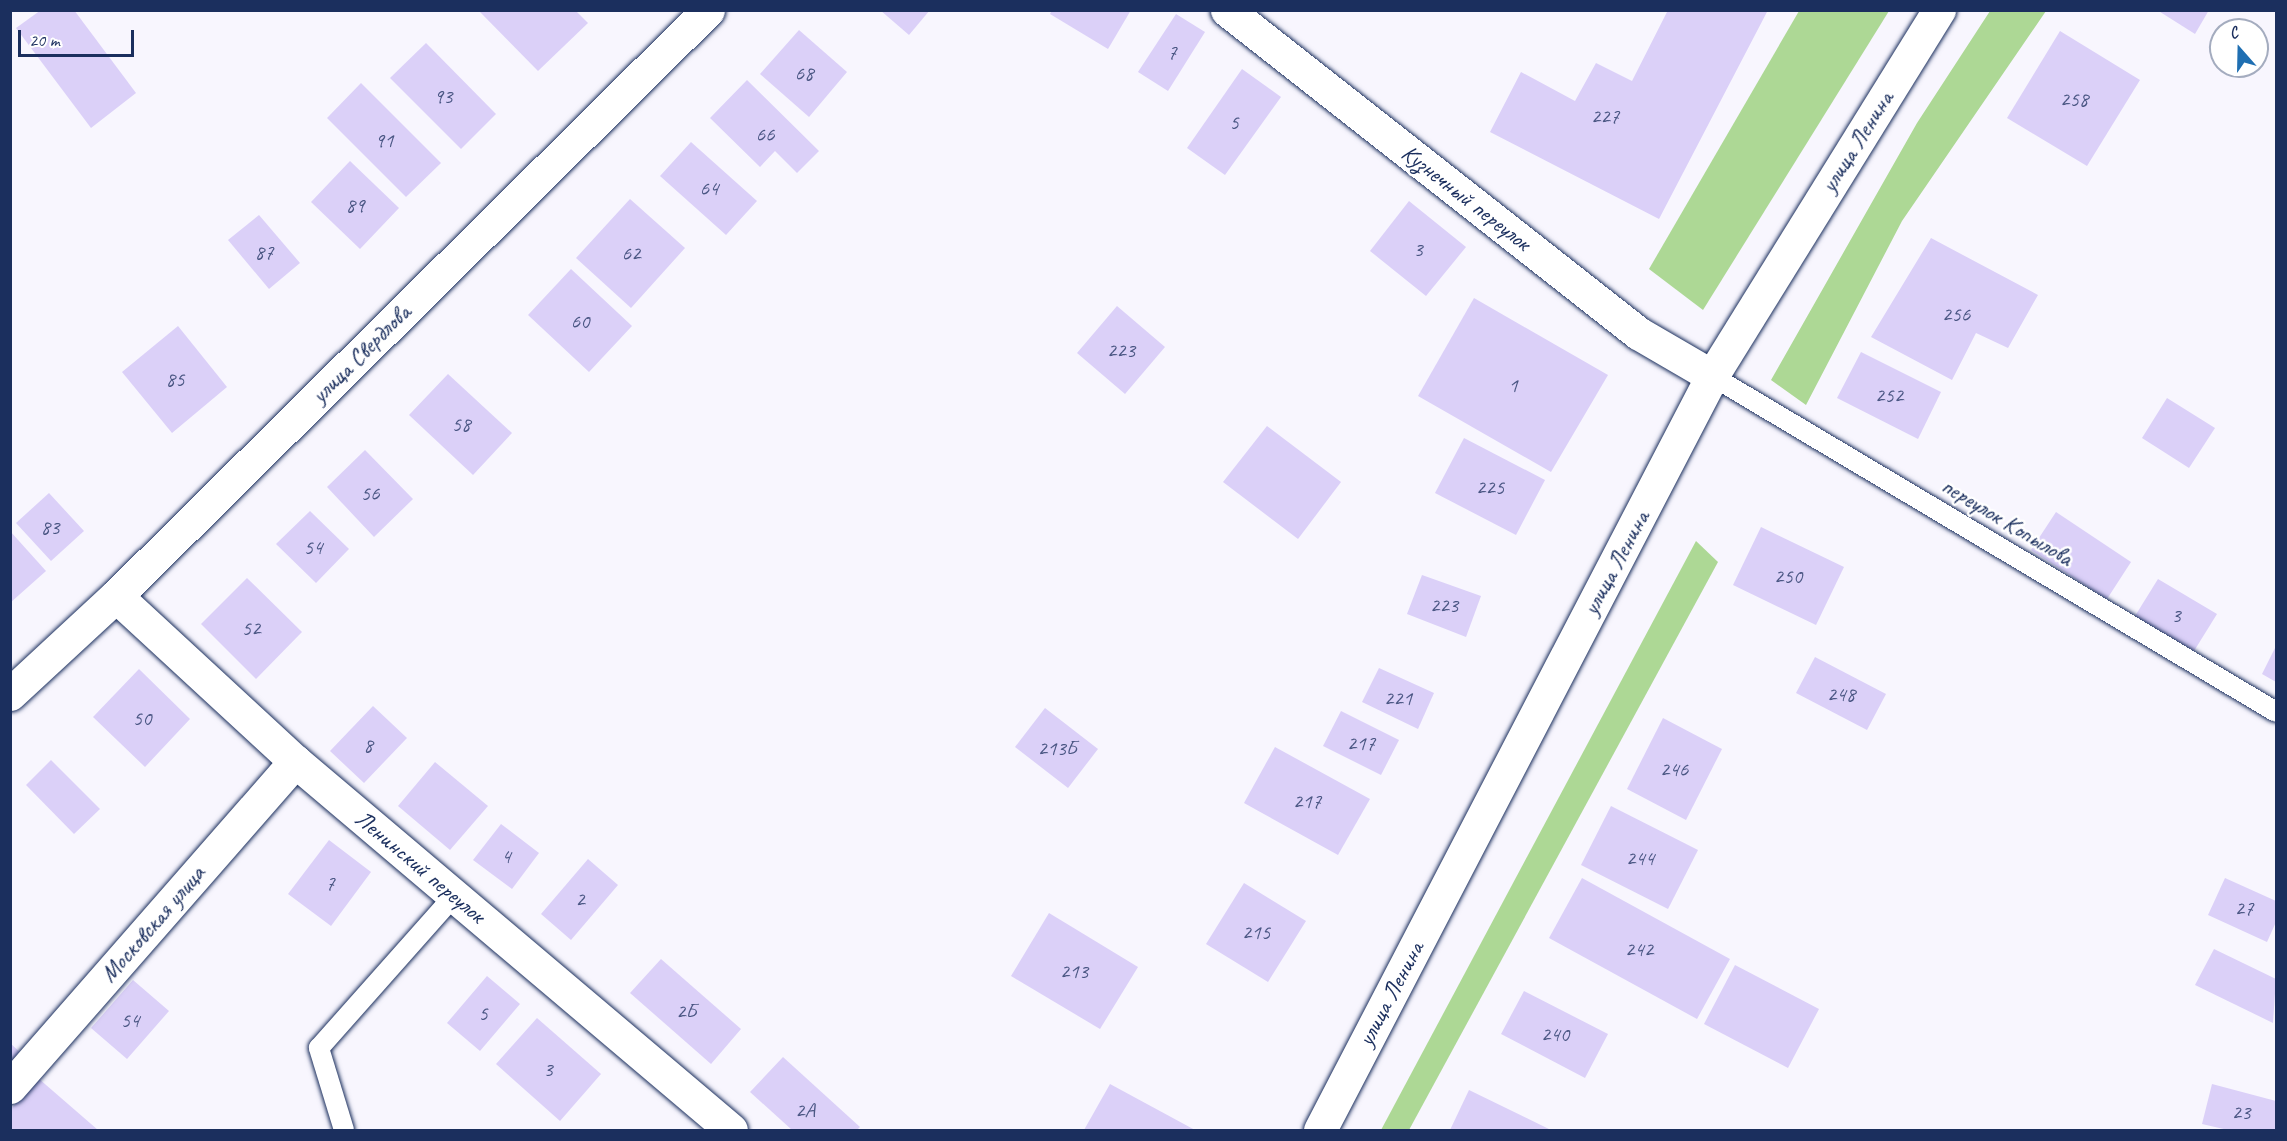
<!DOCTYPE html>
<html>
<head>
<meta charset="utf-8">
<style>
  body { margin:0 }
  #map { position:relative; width:2287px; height:1141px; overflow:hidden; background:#f8f6fe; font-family:Caveat,sans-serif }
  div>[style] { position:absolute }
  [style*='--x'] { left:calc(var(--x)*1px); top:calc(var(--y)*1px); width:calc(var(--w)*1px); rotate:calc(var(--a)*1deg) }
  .green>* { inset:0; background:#add895 }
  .building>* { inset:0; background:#dbd0f8 }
  .roads { filter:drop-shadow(0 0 2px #1b2f5e) drop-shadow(0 0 2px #1b2f5e) }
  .lane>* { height:20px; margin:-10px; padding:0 10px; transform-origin:10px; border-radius:10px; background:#fff }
  .street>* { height:33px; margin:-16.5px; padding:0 16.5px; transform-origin:16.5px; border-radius:16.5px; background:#fff }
  .secondary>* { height:33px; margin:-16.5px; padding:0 16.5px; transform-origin:16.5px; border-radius:16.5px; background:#fff }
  span { translate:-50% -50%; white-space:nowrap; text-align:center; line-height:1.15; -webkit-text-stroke:5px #fff; paint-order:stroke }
  .number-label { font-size:21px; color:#4b5784 }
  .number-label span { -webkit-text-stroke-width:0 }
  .street-label { font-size:24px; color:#1b2f5e }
  .frame { position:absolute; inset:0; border:12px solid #1b2f5e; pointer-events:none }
  .north { position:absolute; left:2209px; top:18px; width:60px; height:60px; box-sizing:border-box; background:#fff; border:2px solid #a4acbf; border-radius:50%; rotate:340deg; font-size:16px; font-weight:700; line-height:24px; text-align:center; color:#1b2f5e }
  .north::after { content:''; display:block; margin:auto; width:21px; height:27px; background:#1f6fb2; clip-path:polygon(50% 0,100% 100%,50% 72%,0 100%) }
  .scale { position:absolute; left:18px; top:30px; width:116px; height:27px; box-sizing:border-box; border:3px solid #1b2f5e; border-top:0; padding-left:8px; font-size:18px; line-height:21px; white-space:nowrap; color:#1b2f5e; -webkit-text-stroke:4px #fff; paint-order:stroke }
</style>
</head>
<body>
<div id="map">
  <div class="green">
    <div style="clip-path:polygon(1799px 11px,1889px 11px,1703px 310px,1649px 269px)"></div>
    <div style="clip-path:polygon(1990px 11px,2046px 11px,1902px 221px,1806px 405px,1771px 380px,1917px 123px)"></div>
    <div style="clip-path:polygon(1696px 541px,1718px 562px,1409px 1130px,1381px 1130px)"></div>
  </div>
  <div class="building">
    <div style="clip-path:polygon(41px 10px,74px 10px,136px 93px,91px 128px,16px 28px)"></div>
    <div style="clip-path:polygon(478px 10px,575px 10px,588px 23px,538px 71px)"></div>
    <div style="clip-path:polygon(880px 10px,930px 10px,909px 35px)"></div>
    <div style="clip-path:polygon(1052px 10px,1131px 10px,1108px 49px,1050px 14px)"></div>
    <div style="clip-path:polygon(1668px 10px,1768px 10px,1659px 219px,1490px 132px,1521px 72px,1575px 101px,1596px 63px,1632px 81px)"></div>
    <div style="clip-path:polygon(2157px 10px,2209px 10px,2195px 34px)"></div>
    <div style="clip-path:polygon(1176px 14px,1205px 32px,1168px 91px,1138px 72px)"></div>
    <div style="clip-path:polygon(799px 30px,847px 72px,809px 117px,760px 74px)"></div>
    <div style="clip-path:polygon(2060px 31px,2140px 80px,2087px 166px,2007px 118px)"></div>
    <div style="clip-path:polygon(426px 43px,496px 114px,461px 149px,390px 78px)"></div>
    <div style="clip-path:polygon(1242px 69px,1281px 97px,1225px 175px,1187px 148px)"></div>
    <div style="clip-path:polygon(747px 80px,819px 151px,797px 173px,775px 151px,760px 167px,710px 118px)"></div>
    <div style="clip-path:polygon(361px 83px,441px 163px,406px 197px,327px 118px)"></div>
    <div style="clip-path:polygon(691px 142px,757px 201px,726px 235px,660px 176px)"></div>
    <div style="clip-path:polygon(350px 161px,399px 208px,360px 249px,311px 202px)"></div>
    <div style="clip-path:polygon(630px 199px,685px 248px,631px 308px,576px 258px)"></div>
    <div style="clip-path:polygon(1409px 201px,1466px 247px,1426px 296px,1370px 251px)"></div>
    <div style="clip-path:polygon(259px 215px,300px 263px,269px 289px,228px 240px)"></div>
    <div style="clip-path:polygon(1931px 238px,2038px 295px,2008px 348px,1976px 333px,1952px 380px,1871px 337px)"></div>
    <div style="clip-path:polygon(571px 269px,632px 326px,589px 372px,528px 315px)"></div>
    <div style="clip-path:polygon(1474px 298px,1608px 375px,1551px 472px,1418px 396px)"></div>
    <div style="clip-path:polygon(1117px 306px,1165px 347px,1125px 394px,1077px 353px)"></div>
    <div style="clip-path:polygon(178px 326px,227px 387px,172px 433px,122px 372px)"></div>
    <div style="clip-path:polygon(1861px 352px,1941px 392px,1918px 439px,1837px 398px)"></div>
    <div style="clip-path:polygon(448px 374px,512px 433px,473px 475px,409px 415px)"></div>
    <div style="clip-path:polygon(2167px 398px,2215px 428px,2189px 468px,2142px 438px)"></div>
    <div style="clip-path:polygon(1267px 426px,1341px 482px,1298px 539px,1223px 482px)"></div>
    <div style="clip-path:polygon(1464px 438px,1545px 480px,1516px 535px,1435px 493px)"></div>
    <div style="clip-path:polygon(365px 450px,413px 499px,374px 537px,327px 487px)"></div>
    <div style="clip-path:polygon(49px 493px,84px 531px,51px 561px,16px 523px)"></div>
    <div style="clip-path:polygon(310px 511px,349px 549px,316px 583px,276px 544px)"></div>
    <div style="clip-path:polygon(2056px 512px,2131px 562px,2107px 599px,2031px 550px)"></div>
    <div style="clip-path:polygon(1761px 527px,1844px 567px,1816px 625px,1733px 585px)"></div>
    <div style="clip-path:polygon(10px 531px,46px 571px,10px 603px)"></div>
    <div style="clip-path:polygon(1422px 575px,1481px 596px,1466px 637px,1407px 614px)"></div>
    <div style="clip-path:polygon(247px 578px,302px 632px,256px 679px,201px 624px)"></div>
    <div style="clip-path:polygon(2158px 579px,2217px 614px,2194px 651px,2135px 616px)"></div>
    <div style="clip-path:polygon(2276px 646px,2276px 682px,2262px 674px)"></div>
    <div style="clip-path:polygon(1815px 657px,1886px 694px,1867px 730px,1796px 693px)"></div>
    <div style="clip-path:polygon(1379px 668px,1434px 693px,1418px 729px,1362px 702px)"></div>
    <div style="clip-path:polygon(139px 669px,190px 719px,145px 767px,93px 717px)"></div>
    <div style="clip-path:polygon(373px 706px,407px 738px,364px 783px,330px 751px)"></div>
    <div style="clip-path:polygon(1045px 708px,1098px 749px,1068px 788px,1015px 747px)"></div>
    <div style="clip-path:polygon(1341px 711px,1399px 740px,1381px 775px,1323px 746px)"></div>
    <div style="clip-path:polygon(1663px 718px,1722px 749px,1686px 820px,1627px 789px)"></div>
    <div style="clip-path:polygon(1275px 747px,1370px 799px,1338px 855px,1244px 803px)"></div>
    <div style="clip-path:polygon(51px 760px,100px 809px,74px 834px,26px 785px)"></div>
    <div style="clip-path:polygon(435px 762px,488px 806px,450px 850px,398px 806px)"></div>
    <div style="clip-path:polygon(1611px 806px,1698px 850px,1668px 909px,1581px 865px)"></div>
    <div style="clip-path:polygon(501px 824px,539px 853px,512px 889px,473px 860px)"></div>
    <div style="clip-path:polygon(329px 840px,371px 872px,331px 926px,288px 894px)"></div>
    <div style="clip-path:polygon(588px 859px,618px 885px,571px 940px,541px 914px)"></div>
    <div style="clip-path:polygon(1582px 878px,1730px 959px,1697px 1019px,1549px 938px)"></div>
    <div style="clip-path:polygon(2225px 878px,2276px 901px,2276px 922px,2267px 942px,2208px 915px)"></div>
    <div style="clip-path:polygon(1244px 883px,1306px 921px,1268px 982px,1206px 944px)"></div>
    <div style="clip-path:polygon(1049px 913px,1138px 967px,1100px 1029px,1011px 976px)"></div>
    <div style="clip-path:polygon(2214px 949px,2276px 979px,2273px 1023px,2195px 985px)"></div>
    <div style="clip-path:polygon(661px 959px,741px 1029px,711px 1064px,630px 993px)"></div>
    <div style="clip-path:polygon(1735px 965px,1819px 1009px,1788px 1068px,1704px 1024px)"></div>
    <div style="clip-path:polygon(487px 976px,520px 1004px,480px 1051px,447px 1023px)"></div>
    <div style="clip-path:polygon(133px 980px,169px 1011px,127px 1059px,91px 1028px)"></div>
    <div style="clip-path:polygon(1524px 991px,1608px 1034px,1585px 1078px,1501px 1034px)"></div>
    <div style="clip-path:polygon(537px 1018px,601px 1074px,560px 1121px,496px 1064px)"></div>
    <div style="clip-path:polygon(10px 1043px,23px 1055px,10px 1068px)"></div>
    <div style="clip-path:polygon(783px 1057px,860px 1127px,857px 1130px,792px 1130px,750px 1092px)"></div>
    <div style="clip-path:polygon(38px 1078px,98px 1130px,10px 1130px,10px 1110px)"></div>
    <div style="clip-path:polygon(1110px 1084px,1195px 1130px,1084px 1130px)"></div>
    <div style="clip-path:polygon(2212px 1084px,2276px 1101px,2276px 1130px,2228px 1130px,2202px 1124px)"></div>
    <div style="clip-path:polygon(1469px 1090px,1551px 1130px,1450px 1130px)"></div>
  </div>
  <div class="roads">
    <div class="lane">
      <div style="--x:1712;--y:376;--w:656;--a:30.78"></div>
      <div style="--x:344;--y:1130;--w:86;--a:-107"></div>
      <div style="--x:319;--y:1048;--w:203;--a:-48.4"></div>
    </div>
    <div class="street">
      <div style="--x:1227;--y:10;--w:523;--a:38.16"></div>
      <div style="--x:1638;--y:333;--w:86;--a:30.2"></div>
      <div style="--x:116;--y:596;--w:243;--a:42.7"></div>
      <div style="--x:295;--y:761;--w:571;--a:40.24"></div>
      <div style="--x:10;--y:694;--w:144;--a:-42.8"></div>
      <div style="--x:116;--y:596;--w:833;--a:-44.71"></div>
      <div style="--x:10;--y:1087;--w:433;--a:-48.8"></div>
    </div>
    <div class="secondary">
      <div style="--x:1320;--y:1130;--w:850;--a:-62.53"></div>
      <div style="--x:1712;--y:376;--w:431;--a:-58.2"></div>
    </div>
  </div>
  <div class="number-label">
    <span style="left:1172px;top:52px">7</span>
    <span style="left:804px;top:73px">68</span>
    <span style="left:443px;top:96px">93</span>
    <span style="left:2074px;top:99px">258</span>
    <span style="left:1605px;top:116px">227</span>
    <span style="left:1234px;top:122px">5</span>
    <span style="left:765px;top:134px">66</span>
    <span style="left:384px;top:140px">91</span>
    <span style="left:709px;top:188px">64</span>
    <span style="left:355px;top:205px">89</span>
    <span style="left:1418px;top:249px">3</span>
    <span style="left:264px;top:252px">87</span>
    <span style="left:631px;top:253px">62</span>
    <span style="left:1956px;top:314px">256</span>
    <span style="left:580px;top:321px">60</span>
    <span style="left:1121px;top:350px">223</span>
    <span style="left:175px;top:379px">85</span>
    <span style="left:1513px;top:385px">1</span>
    <span style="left:1889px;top:395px">252</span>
    <span style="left:461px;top:424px">58</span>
    <span style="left:1490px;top:487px">225</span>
    <span style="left:370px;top:493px">56</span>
    <span style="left:50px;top:527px">83</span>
    <span style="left:313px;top:547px">54</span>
    <span style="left:1788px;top:576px">250</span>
    <span style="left:1444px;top:605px">223</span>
    <span style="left:2176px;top:615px">3</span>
    <span style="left:251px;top:628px">52</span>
    <span style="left:1841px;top:694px">248</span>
    <span style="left:1398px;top:698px">221</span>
    <span style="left:142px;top:718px">50</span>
    <span style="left:1361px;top:743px">217</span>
    <span style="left:368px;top:745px">8</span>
    <span style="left:1057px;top:748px">213Б</span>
    <span style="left:1674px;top:769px">246</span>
    <span style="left:1307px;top:801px">217</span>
    <span style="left:506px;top:856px">4</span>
    <span style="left:1640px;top:858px">244</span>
    <span style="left:330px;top:883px">7</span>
    <span style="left:580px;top:899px">2</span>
    <span style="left:2244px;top:908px">27</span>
    <span style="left:1256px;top:932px">215</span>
    <span style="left:1639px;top:949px">242</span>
    <span style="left:1074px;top:971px">213</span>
    <span style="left:686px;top:1011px">2Б</span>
    <span style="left:483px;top:1013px">5</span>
    <span style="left:130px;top:1020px">54</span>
    <span style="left:1555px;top:1034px">240</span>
    <span style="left:548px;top:1069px">3</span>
    <span style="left:805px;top:1110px">2А</span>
    <span style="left:2241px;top:1112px">23</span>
  </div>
  <div class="street-label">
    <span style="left:1857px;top:142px;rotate:-58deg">улица Ленина</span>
    <span style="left:1466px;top:198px;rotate:38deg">Кузнечный переулок</span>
    <span style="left:361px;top:354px;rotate:-45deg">улица Свердлова</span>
    <span style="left:2007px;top:522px;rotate:31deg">переулок Копылова</span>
    <span style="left:1616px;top:563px;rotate:-62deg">улица Ленина</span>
    <span style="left:420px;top:867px;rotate:40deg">Ленинский переулок</span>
    <span style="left:153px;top:924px;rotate:-49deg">Московская улица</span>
    <span style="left:1391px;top:994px;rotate:-62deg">улица Ленина</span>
  </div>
  <div class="frame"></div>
  <div class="north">С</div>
  <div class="scale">20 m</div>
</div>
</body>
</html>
